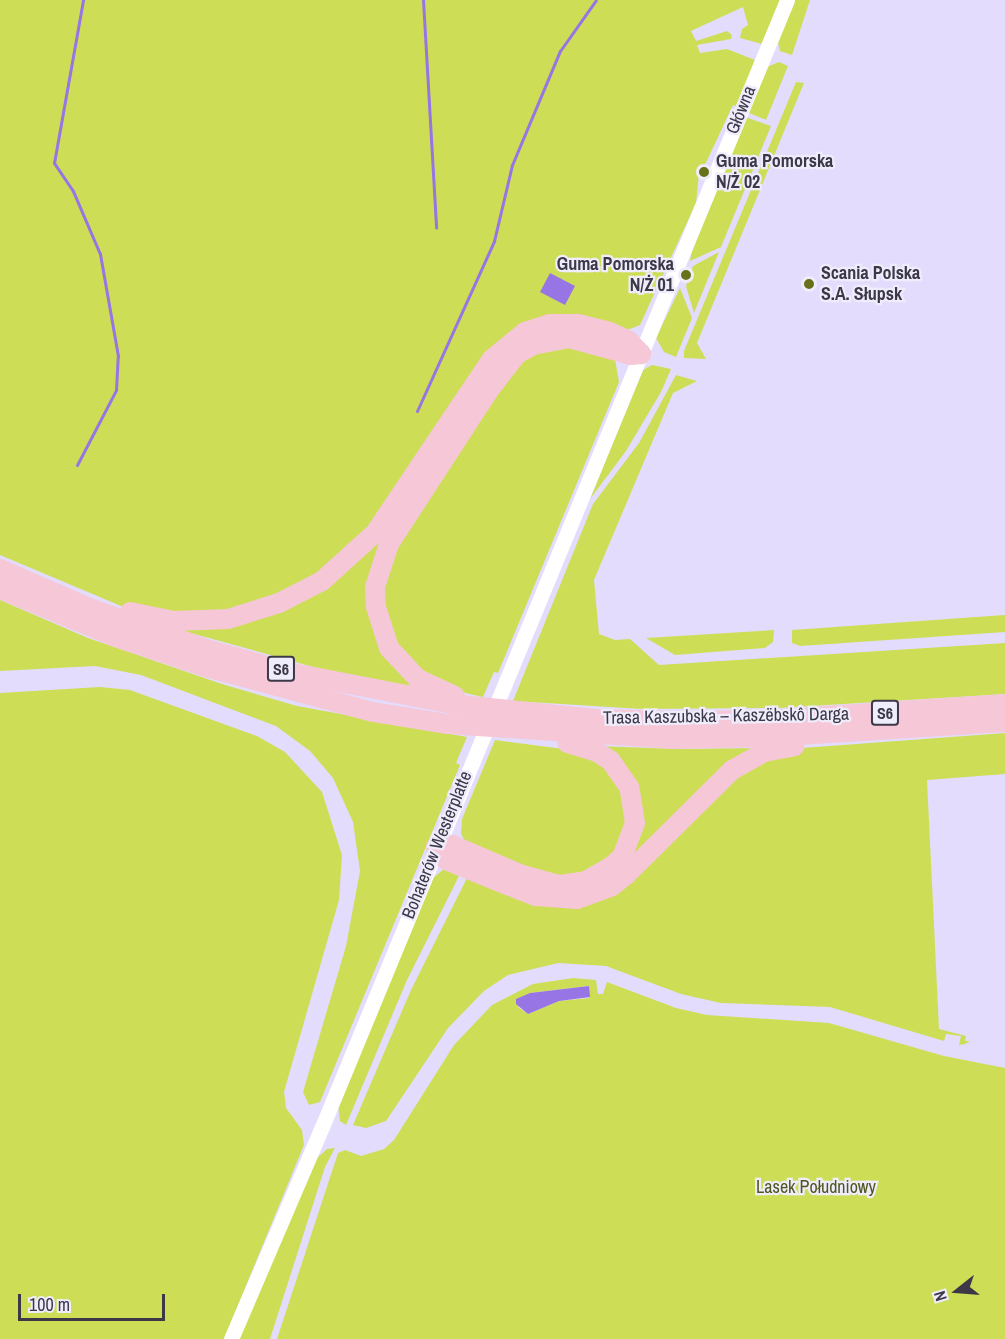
<!DOCTYPE html>
<html>
<head>
<meta charset="utf-8">
<style>
  body { margin:0 }
  #map { position:relative; width:1005px; height:1339px; overflow:hidden; background:#e3dcfc; font-family:"Archivo Narrow",sans-serif }
  div>[style] { position:absolute }
  [style*='--x'] { left:calc(var(--x)*1px); top:calc(var(--y)*1px); width:calc(var(--w)*1px); rotate:calc(var(--a)*1deg) }
  .green>* { inset:0; background:#cdde56 }
  .water>* { inset:0; background:#9775e5 }
  .stream>* { height:3px; margin:-1.5px; padding:0 1.5px; transform-origin:1.5px; border-radius:1.5px; background:#9775e5 }
  .secondary>* { height:15px; margin:-7.5px; padding:0 7.5px; transform-origin:7.5px; border-radius:7.5px; background:#fff }
  .motorway>* { height:20px; margin:-10px; padding:0 10px; transform-origin:10px; border-radius:10px; background:#f5c7d7 }
  .dots>* { width:16px; height:16px; translate:-50% -50%; box-sizing:border-box; border:3px solid #efecfc; border-radius:50% }
  span { translate:-50% -50%; white-space:nowrap; text-align:center; line-height:1.15; -webkit-text-stroke:4.5px #efecfc; paint-order:stroke }
  .shield-label span { padding:2px 4px; background:#efecfc; border:2px solid; border-radius:4px; -webkit-text-stroke-width:0 }
  .shield-label { font-size:16px; color:#3c3848; font-weight:700 }
  .street-label { font-size:18px; color:#3c3848 }
  .poi-label { font-size:18px; color:#3c3848; font-weight:700 }
  .left { translate:0 -50%; text-align:left }
  .right { translate:-100% -50%; text-align:right }
  .park-label { font-size:18px; color:#4f561f }
  .north { position:absolute; left:927px; top:1261px; width:60px; height:60px; -webkit-text-stroke:4px #efecfc; paint-order:stroke; rotate:253deg; font-size:16px; font-weight:700; line-height:24px; text-align:center; color:#3c3848 }
  .north::after { content:''; display:block; margin:auto; width:21px; height:27px; background:#3c3848; clip-path:polygon(50% 0,100% 100%,50% 72%,0 100%) }
  .scale { position:absolute; left:18px; top:1294px; width:147px; height:27px; box-sizing:border-box; border:3px solid #3c3848; border-top:0; padding-left:8px; font-size:18px; line-height:21px; white-space:nowrap; color:#3c3848; -webkit-text-stroke:4px #efecfc; paint-order:stroke }
</style>
</head>
<body>
<div id="map">
  <div class="green">
    <div style="clip-path:polygon(0 0,781px 0,762px 44px,740px 38px,742px 29px,748px 25px,743px 7px,691px 31px,696px 41px,727px 31px,732px 35px,731px 39px,697px 45px,700px 53px,727px 49px,755px 60px,738px 107px,733px 105px,704px 167px,700px 164px,696px 203px,640px 325px,625px 331px,560px 317px,384px 513px,309px 582px,224px 613px,146px 612px,121px 606px,0 555px)"></div>
    <div style="clip-path:polygon(792px 0,810px 0,792px 55px,780px 51px,777px 38px)"></div>
    <div style="clip-path:polygon(779px 62px,788px 66px,766px 120px,747px 112px,767px 67px)"></div>
    <div style="clip-path:polygon(796px 82px,804px 83px,697px 343px,706px 359px,684px 358px,684px 351px)"></div>
    <div style="clip-path:polygon(745px 117px,771px 126px,721px 247px,690px 261px,695px 236px)"></div>
    <div style="clip-path:polygon(719px 252px,694px 313px,686px 286px,693px 266px)"></div>
    <div style="clip-path:polygon(680px 288px,692px 318px,676px 357px,664px 352px,656px 338px)"></div>
    <div style="clip-path:polygon(528px 342px,370px 592px,417px 688px,335px 673px,169px 627px,332px 582px)"></div>
    <div style="clip-path:polygon(571px 345px,615px 359px,619px 382px,498px 673px,494px 672px,483px 697px,452px 690px,437px 683px,402px 655px,382px 607px,385px 570px,451px 457px,527px 355px)"></div>
    <div style="clip-path:polygon(652px 365px,671px 369px,661px 392px,626px 451px,590px 499px,643px 370px)"></div>
    <div style="clip-path:polygon(676px 375px,697px 381px,673px 393px,594px 580px,599px 634px,615px 640px,630px 639px,659px 665px,1005px 643px,1005px 694px,779px 708px,642px 709px,513px 701px,593px 504px,639px 443px)"></div>
    <div style="clip-path:polygon(0 600px,88px 638px,222px 684px,297px 706px,467px 737px,456px 763px,460px 765px,320px 1102px,309px 1105px,303px 1092px,346px 946px,360px 871px,353px 822px,333px 778px,310px 751px,276px 726px,141px 675px,95px 666px,0 671px)"></div>
    <div style="clip-path:polygon(1005px 615px,1005px 632px,800px 646px,792px 643px,792px 630px)"></div>
    <div style="clip-path:polygon(774px 630px,773px 642px,765px 648px,675px 655px,646px 638px)"></div>
    <div style="clip-path:polygon(100px 687px,130px 690px,257px 736px,285px 752px,322px 792px,342px 855px,339px 900px,284px 1092px,286px 1108px,302px 1130px,304px 1145px,224px 1339px,0 1339px,0 693px)"></div>
    <div style="clip-path:polygon(1005px 733px,1005px 774px,927px 780px,939px 1029px,966px 1036px,965px 1041px,970px 1041px,965px 1044px,959px 1045px,961px 1036px,946px 1034px,944px 1041px,830px 1007px,721px 1003px,681px 994px,606px 966px,558px 963px,508px 975px,484px 991px,448px 1028px,386px 1121px,366px 1128px,353px 1125px,411px 990px,469px 874px,578px 905px,746px 768px,802px 748px)"></div>
    <div style="clip-path:polygon(495px 740px,579px 751px,615px 774px,629px 814px,613px 855px,588px 873px,552px 879px,465px 841px,461px 834px,462px 819px)"></div>
    <div style="clip-path:polygon(597px 746px,678px 749px,762px 748px,605px 885px,517px 878px,605px 878px,639px 801px)"></div>
    <div style="clip-path:polygon(444px 869px,461px 872px,407px 980px,346px 1125px,340px 1121px,338px 1105px,433px 878px)"></div>
    <div style="clip-path:polygon(evenodd,573px 978px,596px 980px,598px 994px,603px 994px,607px 982px,676px 1008px,707px 1015px,829px 1023px,944px 1056px,1005px 1068px,1005px 1339px,277px 1339px,338px 1153px,345px 1150px,361px 1156px,384px 1149px,394px 1140px,454px 1045px,492px 1005px,533px 984px,573px 978px,588px 986px,589px 998px,559px 1001px,528px 1014px,518px 1007px,530px 993px,588px 986px)"></div>
    <div style="clip-path:polygon(335px 1148px,325px 1167px,270px 1339px,239px 1339px,316px 1159px,327px 1149px)"></div>
  </div>
  <div class="water">
    <div style="clip-path:polygon(550px 273px,575px 286px,565px 305px,540px 292px)"></div>
    <div style="clip-path:polygon(589px 986px,590px 997px,559px 1001px,528px 1014px,516px 1004px,516px 999px,530px 993px)"></div>
  </div>
  <div class="stream">
    <div style="--x:423;--y:0;--w:228;--a:86.7"></div>
    <div style="--x:417;--y:411;--w:187;--a:-65.6"></div>
    <div style="--x:494;--y:241;--w:78;--a:-76.7"></div>
    <div style="--x:512;--y:165;--w:124;--a:-67.2"></div>
    <div style="--x:560;--y:51;--w:62;--a:-54.8"></div>
    <div style="--x:77;--y:465;--w:85;--a:-62.5"></div>
    <div style="--x:116;--y:390;--w:34;--a:-87"></div>
    <div style="--x:118;--y:356;--w:104;--a:-100"></div>
    <div style="--x:100;--y:254;--w:69;--a:-113.2"></div>
    <div style="--x:73;--y:191;--w:34;--a:-124"></div>
    <div style="--x:54;--y:163;--w:166;--a:-79.9"></div>
  </div>
  <div class="secondary">
    <div style="--x:231;--y:1339;--w:231;--a:-66.8"></div>
    <div style="--x:322;--y:1127;--w:1219;--a:-67.58"></div>
  </div>
  <div class="motorway">
    <div style="--x:0;--y:569;--w:100;--a:23.5"></div>
    <div style="--x:92;--y:609;--w:124;--a:19.3"></div>
    <div style="--x:209;--y:650;--w:87;--a:15.3"></div>
    <div style="--x:293;--y:673;--w:162;--a:11"></div>
    <div style="--x:452;--y:704;--w:144;--a:6"></div>
    <div style="--x:595;--y:719;--w:76;--a:1.5"></div>
    <div style="--x:671;--y:721;--w:94;--a:-0.6"></div>
    <div style="--x:765;--y:720;--w:241;--a:-3.8"></div>
    <div style="--x:0;--y:589;--w:122;--a:22.6"></div>
    <div style="--x:113;--y:636;--w:98;--a:18.4"></div>
    <div style="--x:206;--y:667;--w:173;--a:15.1"></div>
    <div style="--x:373;--y:712;--w:76;--a:9.1"></div>
    <div style="--x:448;--y:724;--w:224;--a:3.8"></div>
    <div style="--x:671;--y:739;--w:95;--a:-1.2"></div>
    <div style="--x:766;--y:737;--w:239;--a:-3.6"></div>
    <div style="--x:130;--y:612;--w:45;--a:11.6"></div>
    <div style="--x:174;--y:621;--w:54;--a:-2.1"></div>
    <div style="--x:228;--y:619;--w:53;--a:-17.4"></div>
    <div style="--x:279;--y:603;--w:48;--a:-27.1"></div>
    <div style="--x:322;--y:581;--w:72;--a:-42.2"></div>
    <div style="--x:375;--y:533;--w:210;--a:-56.1"></div>
    <div style="--x:492;--y:359;--w:43;--a:-39.3"></div>
    <div style="--x:525;--y:332;--w:26;--a:-18"></div>
    <div style="--x:550;--y:324;--w:28;--a:0"></div>
    <div style="--x:578;--y:324;--w:33;--a:14"></div>
    <div style="--x:610;--y:332;--w:21;--a:25"></div>
    <div style="--x:629;--y:341;--w:18;--a:47"></div>
    <div style="--x:455;--y:696;--w:41;--a:-155.3"></div>
    <div style="--x:418;--y:679;--w:42;--a:-133.1"></div>
    <div style="--x:389;--y:648;--w:43;--a:-107.6"></div>
    <div style="--x:376;--y:607;--w:20;--a:-93"></div>
    <div style="--x:375;--y:587;--w:45;--a:-72"></div>
    <div style="--x:389;--y:544;--w:184;--a:-57"></div>
    <div style="--x:489;--y:390;--w:46;--a:-52.1"></div>
    <div style="--x:517;--y:354;--w:18;--a:-29"></div>
    <div style="--x:533;--y:345;--w:37;--a:-11"></div>
    <div style="--x:569;--y:338;--w:64;--a:15.3"></div>
    <div style="--x:631;--y:355;--w:10;--a:-6"></div>
    <div style="--x:436;--y:847;--w:16;--a:52"></div>
    <div style="--x:446;--y:860;--w:66;--a:22.3"></div>
    <div style="--x:507;--y:885;--w:31;--a:21"></div>
    <div style="--x:536;--y:896;--w:41;--a:4.2"></div>
    <div style="--x:577;--y:899;--w:37;--a:-20"></div>
    <div style="--x:612;--y:886;--w:18;--a:-38"></div>
    <div style="--x:626;--y:875;--w:149;--a:-44.7"></div>
    <div style="--x:732;--y:770;--w:37;--a:-29"></div>
    <div style="--x:764;--y:752;--w:31;--a:-11"></div>
    <div style="--x:436;--y:847;--w:16;--a:-7"></div>
    <div style="--x:452;--y:845;--w:76;--a:23.2"></div>
    <div style="--x:522;--y:875;--w:38;--a:15"></div>
    <div style="--x:559;--y:885;--w:27;--a:-8"></div>
    <div style="--x:586;--y:881;--w:30;--a:-30"></div>
    <div style="--x:612;--y:866;--w:13;--a:-42"></div>
    <div style="--x:622;--y:857;--w:36;--a:-69"></div>
    <div style="--x:635;--y:823;--w:36;--a:-99"></div>
    <div style="--x:629;--y:787;--w:32;--a:-125"></div>
    <div style="--x:611;--y:761;--w:17;--a:-147"></div>
    <div style="--x:597;--y:752;--w:31;--a:-163"></div>
  </div>
  <div class="dots">
    <div style="left:704px;top:172px;background:#68711a"></div>
    <div style="left:686px;top:275px;background:#68711a"></div>
    <div style="left:809px;top:284px;background:#68711a"></div>
  </div>
  <div class="shield-label">
    <span style="left:281px;top:669px">S6</span>
    <span style="left:885px;top:713px">S6</span>
  </div>
  <div class="street-label">
    <span style="left:741px;top:110px;rotate:-68deg">Główna</span>
    <span style="left:726px;top:716px;rotate:-1deg">Trasa Kaszubska – Kaszëbskô Darga</span>
    <span style="left:437px;top:845px;rotate:-68deg">Bohaterów Westerplatte</span>
  </div>
  <div class="poi-label">
    <span class="left" style="left:716px;top:172px">Guma Pomorska<br>N/Ż 02</span>
    <span class="right" style="left:674px;top:275px">Guma Pomorska<br>N/Ż 01</span>
    <span class="left" style="left:821px;top:284px">Scania Polska<br>S.A. Słupsk</span>
  </div>
  <div class="park-label">
    <span style="left:816px;top:1187px">Lasek Południowy</span>
  </div>
  <div class="north">N</div>
  <div class="scale">100 m</div>
</div>
</body>
</html>
